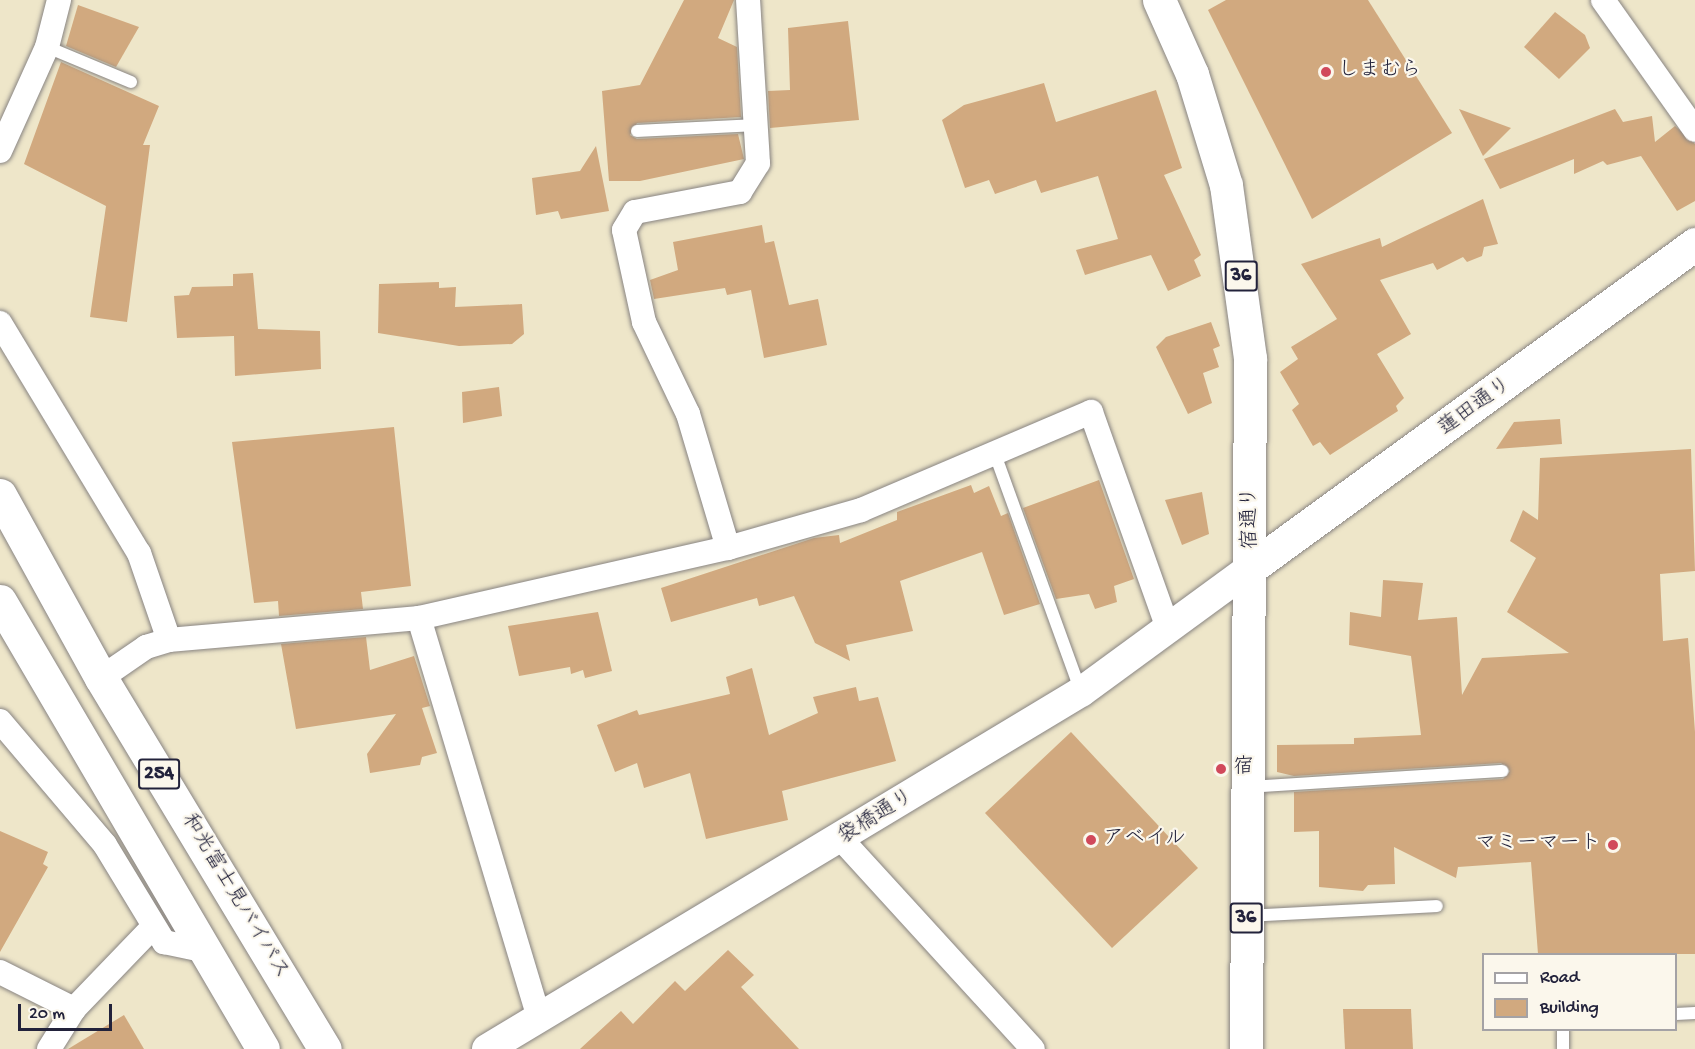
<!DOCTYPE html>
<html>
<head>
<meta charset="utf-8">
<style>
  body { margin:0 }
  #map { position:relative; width:1695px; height:1049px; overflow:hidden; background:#eee6c9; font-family:"Gochi Hand","Klee One",sans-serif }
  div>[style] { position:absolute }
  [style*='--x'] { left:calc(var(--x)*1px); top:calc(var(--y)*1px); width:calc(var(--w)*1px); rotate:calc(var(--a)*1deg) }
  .building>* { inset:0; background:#d1a97f }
  .roads { filter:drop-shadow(0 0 2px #888482) drop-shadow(0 0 2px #888482) }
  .service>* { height:12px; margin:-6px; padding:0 6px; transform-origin:6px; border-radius:6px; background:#fff }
  .minor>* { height:24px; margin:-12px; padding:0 12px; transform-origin:12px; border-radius:12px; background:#fff }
  .tertiary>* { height:30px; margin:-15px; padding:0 15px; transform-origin:15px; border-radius:15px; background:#fff }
  .secondary>* { height:33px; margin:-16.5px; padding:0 16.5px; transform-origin:16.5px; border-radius:16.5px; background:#fff }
  .primary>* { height:33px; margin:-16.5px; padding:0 16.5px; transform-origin:16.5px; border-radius:16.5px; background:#fff }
  .trunk>* { height:33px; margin:-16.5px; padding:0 16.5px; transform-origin:16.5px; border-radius:16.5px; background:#fff }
  .dots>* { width:16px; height:16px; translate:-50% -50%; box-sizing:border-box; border:3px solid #fbf7ec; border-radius:50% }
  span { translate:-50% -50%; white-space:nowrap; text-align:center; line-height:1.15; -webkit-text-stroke:4.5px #fbf7ec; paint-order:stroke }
  .shield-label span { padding:2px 4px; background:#fbf7ec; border:2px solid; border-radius:4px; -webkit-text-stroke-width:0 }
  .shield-label { font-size:20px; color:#22223b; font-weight:700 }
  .poi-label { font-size:21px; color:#22223b }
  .left { translate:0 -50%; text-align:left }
  .right { translate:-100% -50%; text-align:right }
  .street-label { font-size:21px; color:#22223b }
  .legend { position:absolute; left:1482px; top:953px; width:195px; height:78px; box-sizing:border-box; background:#fbf7ec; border:2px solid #a4a2a5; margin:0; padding:8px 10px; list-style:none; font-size:18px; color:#22223b }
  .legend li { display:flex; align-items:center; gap:12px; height:30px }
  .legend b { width:30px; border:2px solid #a4a2a5 }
  .scale { position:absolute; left:18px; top:1004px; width:94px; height:27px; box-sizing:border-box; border:3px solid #22223b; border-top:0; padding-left:8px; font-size:18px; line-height:21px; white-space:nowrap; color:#22223b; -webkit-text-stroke:4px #fbf7ec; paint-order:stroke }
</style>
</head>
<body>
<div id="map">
  <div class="building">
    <div style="clip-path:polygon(684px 0,734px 0,718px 38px,737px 47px,741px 117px,637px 123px,630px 135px,637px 139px,738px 134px,744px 159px,640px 181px,609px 181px,602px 91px,640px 85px)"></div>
    <div style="clip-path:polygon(1226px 0,1368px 0,1452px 133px,1312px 219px,1208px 10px)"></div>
    <div style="clip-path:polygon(78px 5px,139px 27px,116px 67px,66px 46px)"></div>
    <div style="clip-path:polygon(1555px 12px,1585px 35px,1590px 48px,1559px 79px,1524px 47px)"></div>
    <div style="clip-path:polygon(848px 21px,859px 120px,770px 128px,768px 91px,790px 90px,788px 28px)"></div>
    <div style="clip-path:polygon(61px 62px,159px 106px,143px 145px,150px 145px,127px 322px,90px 317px,106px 206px,24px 164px)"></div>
    <div style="clip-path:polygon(1044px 83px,1056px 122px,1156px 90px,1182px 168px,1164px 175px,1201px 255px,1194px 260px,1201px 276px,1168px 291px,1151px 255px,1085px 275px,1076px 250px,1118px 239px,1098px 176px,1041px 193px,1036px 180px,995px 194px,989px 180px,965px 188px,942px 120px,964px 105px)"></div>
    <div style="clip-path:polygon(1459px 109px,1511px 128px,1483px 156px)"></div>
    <div style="clip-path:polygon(1615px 109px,1623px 122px,1652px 116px,1655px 142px,1675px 126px,1695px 144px,1695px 201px,1677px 211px,1641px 156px,1607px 165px,1603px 161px,1574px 174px,1574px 159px,1500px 189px,1484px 159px)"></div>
    <div style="clip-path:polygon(596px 146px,609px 211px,561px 219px,558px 211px,536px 215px,532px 178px,580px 171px)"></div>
    <div style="clip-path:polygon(1483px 199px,1498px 244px,1484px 247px,1482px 256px,1467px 262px,1463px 257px,1437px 270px,1433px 263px,1380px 280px,1411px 334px,1377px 354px,1404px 398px,1396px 406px,1398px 411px,1330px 455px,1320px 442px,1313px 446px,1292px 410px,1299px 404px,1280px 372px,1298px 359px,1291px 347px,1337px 319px,1301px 264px,1380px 238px,1382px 247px)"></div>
    <div style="clip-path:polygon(762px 225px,765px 243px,774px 241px,789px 305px,818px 299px,827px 345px,764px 358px,751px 290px,727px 295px,725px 288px,654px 299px,650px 280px,678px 270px,673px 242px)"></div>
    <div style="clip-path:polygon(253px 273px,258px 329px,320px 331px,321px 369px,235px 376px,234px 336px,177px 338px,174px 296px,189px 295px,192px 287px,233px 286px,233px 274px)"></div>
    <div style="clip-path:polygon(439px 282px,439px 288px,456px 287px,455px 307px,522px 304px,524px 334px,512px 344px,459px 346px,378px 333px,379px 284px)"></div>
    <div style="clip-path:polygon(1211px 322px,1220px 346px,1213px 349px,1219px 367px,1203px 373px,1212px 403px,1188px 414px,1156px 347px,1166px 337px)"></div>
    <div style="clip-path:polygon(499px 387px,502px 416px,463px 423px,462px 392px)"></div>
    <div style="clip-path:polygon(1560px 419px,1562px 444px,1496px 449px,1514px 422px)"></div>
    <div style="clip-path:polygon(394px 427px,411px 586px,361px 592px,363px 609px,279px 616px,278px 601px,254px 603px,232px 442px)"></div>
    <div style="clip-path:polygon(1691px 449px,1695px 571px,1660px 574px,1663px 641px,1688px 638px,1695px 732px,1695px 954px,1538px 954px,1531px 862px,1458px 867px,1456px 878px,1394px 847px,1395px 884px,1368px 885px,1363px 891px,1319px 887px,1319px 831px,1294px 832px,1294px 792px,1503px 779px,1510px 771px,1501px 763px,1294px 776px,1277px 772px,1277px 745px,1354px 744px,1354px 738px,1421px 735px,1411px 656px,1349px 645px,1350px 612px,1381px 617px,1383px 580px,1423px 583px,1418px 620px,1457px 617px,1462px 695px,1482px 658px,1569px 653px,1507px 612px,1536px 558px,1510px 541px,1523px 510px,1538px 520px,1540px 458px)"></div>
    <div style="clip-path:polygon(1099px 480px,1134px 579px,1114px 586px,1117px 602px,1095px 609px,1089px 594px,1056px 599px,1023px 508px)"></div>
    <div style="clip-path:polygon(971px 485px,974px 493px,989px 486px,1001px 516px,1008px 513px,1040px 604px,1004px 615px,982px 552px,900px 581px,913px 631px,846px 645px,850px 661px,815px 643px,794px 596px,759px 606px,757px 598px,671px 622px,661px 588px,814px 538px,839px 535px,840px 543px,897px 520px,897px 512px)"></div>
    <div style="clip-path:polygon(1202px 492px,1209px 534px,1182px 545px,1165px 500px)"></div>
    <div style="clip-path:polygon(598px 612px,612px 671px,585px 678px,583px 670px,571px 674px,570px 667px,519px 676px,508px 626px)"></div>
    <div style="clip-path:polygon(366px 637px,370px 670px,414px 656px,430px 706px,422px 708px,437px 753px,422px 757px,420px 765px,370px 773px,367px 754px,396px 714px,296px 729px,281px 644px)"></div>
    <div style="clip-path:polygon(752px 668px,769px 735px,818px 713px,813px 697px,856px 687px,859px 701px,878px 697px,896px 761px,782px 791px,788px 820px,706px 839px,690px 773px,644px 788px,637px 763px,615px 772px,597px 725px,637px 710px,639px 715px,730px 694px,726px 677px)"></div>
    <div style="clip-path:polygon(1071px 732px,1198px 868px,1112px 948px,985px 813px)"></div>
    <div style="clip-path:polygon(0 831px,48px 852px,43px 864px,48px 867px,0 952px)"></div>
    <div style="clip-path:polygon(728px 950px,754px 975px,741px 987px,799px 1049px,580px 1049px,621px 1011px,633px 1024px,675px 981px,685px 991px)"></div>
    <div style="clip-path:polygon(1343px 1009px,1411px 1009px,1413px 1049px,1345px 1049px)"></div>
    <div style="clip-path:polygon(124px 1015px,144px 1049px,68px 1049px)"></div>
  </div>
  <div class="roads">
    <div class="service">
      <div style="--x:47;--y:47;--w:91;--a:22.6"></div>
      <div style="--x:637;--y:131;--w:119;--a:-2.9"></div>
      <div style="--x:996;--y:457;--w:250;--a:70.1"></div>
      <div style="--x:1248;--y:787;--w:255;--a:-3.6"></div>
      <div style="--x:1247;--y:916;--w:190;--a:-3"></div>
      <div style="--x:1676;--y:1014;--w:19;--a:-3"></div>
      <div style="--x:1563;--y:1049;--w:19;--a:-90"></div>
    </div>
    <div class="minor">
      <div style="--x:1603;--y:0;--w:159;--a:54.7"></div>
      <div style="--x:0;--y:151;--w:114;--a:-65.7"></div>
      <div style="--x:47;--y:47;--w:49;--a:-75.7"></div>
      <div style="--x:0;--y:323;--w:269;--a:58.9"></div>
      <div style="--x:139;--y:553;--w:92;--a:71"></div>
      <div style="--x:728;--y:548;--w:140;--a:-106.6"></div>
      <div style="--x:688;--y:414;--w:102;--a:-115.6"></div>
      <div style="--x:644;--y:322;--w:94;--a:-102.3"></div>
      <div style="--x:624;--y:230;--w:21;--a:-59"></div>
      <div style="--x:635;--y:212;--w:107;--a:-10.8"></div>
      <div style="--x:740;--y:192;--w:34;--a:-58"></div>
      <div style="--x:758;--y:163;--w:163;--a:-93.5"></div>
      <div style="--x:419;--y:618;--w:418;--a:73.3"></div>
      <div style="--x:101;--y:678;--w:55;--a:-34.6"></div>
      <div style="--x:146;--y:647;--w:24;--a:-17"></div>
      <div style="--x:169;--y:640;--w:251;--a:-5"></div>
      <div style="--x:419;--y:618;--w:317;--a:-12.8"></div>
      <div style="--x:728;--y:548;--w:138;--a:-15.9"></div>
      <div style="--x:861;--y:510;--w:250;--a:-23.1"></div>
      <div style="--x:1091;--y:412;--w:232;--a:70.4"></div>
      <div style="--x:0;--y:721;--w:162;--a:49.7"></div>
      <div style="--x:105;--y:845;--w:114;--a:58.7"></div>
      <div style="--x:164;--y:942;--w:39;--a:12"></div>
      <div style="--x:842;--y:840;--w:283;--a:47.6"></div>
      <div style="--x:0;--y:972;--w:83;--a:26.6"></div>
      <div style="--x:49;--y:1049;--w:47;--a:-58"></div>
      <div style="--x:74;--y:1009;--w:112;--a:-46.1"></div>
    </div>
    <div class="tertiary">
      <div style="--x:487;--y:1049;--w:693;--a:-31.01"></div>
      <div style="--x:1081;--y:692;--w:213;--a:-36.2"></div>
    </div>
    <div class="secondary">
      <div style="--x:1253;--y:566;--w:547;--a:-36.07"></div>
    </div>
    <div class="primary">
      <div style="--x:1159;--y:0;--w:81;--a:66"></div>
      <div style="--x:1192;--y:74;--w:116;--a:73"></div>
      <div style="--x:1226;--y:185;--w:175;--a:82.1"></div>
      <div style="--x:1250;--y:358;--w:691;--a:90.33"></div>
    </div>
    <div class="trunk">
      <div style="--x:0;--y:495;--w:209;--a:61.1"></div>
      <div style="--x:101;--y:678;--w:433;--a:58.9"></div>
      <div style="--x:0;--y:601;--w:519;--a:59.58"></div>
    </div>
  </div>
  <div class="dots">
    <div style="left:1326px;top:72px;background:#d1495b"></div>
    <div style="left:1221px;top:769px;background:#d1495b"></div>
    <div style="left:1091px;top:840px;background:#d1495b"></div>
    <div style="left:1613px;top:845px;background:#d1495b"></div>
  </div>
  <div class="shield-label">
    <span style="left:1241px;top:276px">36</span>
    <span style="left:159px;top:774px">254</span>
    <span style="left:1246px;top:918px">36</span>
  </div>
  <div class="poi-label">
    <span class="left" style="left:1338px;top:72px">しまむら</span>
    <span class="left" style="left:1233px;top:769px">宿</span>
    <span class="left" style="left:1103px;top:840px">アベイル</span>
    <span class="right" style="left:1601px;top:845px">マミーマート</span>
  </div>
  <div class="street-label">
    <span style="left:1476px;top:408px;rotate:-36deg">蓮田通り</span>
    <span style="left:1252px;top:518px;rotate:-91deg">宿通り</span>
    <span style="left:877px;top:818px;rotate:-32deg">袋橋通り</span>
    <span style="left:234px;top:897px;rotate:59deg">和光富士見バイパス</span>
  </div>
  <ul class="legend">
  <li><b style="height:8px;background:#fff"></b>Road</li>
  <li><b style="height:16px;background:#d1a97f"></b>Building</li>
  </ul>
  <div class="scale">20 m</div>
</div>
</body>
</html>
